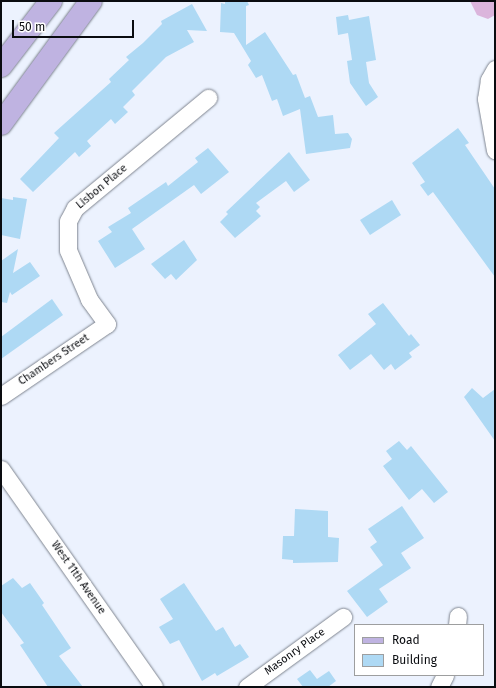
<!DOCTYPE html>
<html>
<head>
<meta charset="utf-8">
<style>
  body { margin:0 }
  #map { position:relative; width:496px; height:688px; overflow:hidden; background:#ecf2fe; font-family:"Fira Sans",sans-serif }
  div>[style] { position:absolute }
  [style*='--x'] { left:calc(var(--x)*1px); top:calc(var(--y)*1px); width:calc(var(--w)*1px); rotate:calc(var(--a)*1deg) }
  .green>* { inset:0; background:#dbb5dc }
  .building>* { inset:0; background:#aed9f4 }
  .roads { filter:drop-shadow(0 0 1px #7f8590) drop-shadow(0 0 1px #7f8590) }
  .minor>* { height:17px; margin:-8.5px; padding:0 8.5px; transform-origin:8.5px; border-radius:8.5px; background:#fff }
  .major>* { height:22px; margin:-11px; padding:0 11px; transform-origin:11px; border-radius:11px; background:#bfb3e1 }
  span { translate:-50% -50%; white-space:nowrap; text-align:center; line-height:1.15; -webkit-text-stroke:4px #fff; paint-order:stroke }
  .street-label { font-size:11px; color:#0a0c10 }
  .frame { position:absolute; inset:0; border:2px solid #0a0c10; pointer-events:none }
  .legend { position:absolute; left:354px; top:624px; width:130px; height:52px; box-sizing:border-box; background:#fff; border:1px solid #9d9e9f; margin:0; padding:5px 7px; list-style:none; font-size:12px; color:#0a0c10 }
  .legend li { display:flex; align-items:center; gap:8px; height:20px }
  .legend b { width:20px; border:1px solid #9d9e9f }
  .scale { position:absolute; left:12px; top:20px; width:122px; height:18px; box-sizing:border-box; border:2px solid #0a0c10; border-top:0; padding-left:5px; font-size:12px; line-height:14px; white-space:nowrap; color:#0a0c10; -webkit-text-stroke:3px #fff; paint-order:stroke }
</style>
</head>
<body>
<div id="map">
  <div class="green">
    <div style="clip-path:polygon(470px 1px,495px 1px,495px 15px,488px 19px,477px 15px)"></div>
  </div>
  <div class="building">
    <div style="clip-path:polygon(225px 1px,247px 1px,249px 5px,246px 6px,246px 45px,265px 32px,293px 75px,296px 74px,305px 98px,310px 96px,318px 117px,333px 115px,335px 134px,348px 133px,352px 139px,350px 148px,306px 154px,300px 109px,283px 116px,277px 99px,272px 101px,262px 75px,256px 78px,248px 65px,251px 61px,234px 33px,220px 32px,221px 3px,225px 4px)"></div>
    <div style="clip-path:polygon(192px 4px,207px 31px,187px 30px,194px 42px,166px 57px,132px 91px,135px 95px,123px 107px,128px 112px,115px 124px,111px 119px,87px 141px,91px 146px,79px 157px,75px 152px,33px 192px,20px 179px,59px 138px,54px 133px,111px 82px,109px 79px,129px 60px,126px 57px,143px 43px,162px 24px,161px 21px)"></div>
    <div style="clip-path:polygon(348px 15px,349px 20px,369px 16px,376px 60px,366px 62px,369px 83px,378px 97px,366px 106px,350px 83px,347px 61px,352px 60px,348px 33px,338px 35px,336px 17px)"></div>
    <div style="clip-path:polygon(458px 128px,469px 143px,465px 145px,495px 189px,495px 277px,433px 192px,428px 196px,420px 185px,425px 182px,412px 163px)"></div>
    <div style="clip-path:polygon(208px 148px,229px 172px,201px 194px,194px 185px,132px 229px,145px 249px,115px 268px,98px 241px,112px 232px,108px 227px,131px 213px,128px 208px,166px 182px,168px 186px,198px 162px,195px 158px)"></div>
    <div style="clip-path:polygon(289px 152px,310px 180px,294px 192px,286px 181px,256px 203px,260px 207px,256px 211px,261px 216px,235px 238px,220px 222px,228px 214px,226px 212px)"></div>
    <div style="clip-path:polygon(13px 197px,27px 199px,20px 239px,1px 235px,1px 198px,13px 200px)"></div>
    <div style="clip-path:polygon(392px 200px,401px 215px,370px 235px,360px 220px)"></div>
    <div style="clip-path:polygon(184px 240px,197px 260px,176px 280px,171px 274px,165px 279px,151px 264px)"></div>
    <div style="clip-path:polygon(18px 249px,13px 273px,30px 262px,40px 276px,12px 295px,10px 292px,7px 303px,1px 302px,1px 261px)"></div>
    <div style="clip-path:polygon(52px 299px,63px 315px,1px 359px,1px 337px)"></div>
    <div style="clip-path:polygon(383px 303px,409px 336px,411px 334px,420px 345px,409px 353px,412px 357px,395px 370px,391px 364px,384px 370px,371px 354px,350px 370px,338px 355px,376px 324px,368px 314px)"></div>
    <div style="clip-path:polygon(472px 388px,483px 398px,495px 389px,495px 441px,464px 397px)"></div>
    <div style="clip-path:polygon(399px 441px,407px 450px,411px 446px,448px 492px,434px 503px,422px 489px,409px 500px,383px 466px,392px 459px,386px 451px)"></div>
    <div style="clip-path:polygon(402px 506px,424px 538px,401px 553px,411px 568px,379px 589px,388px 602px,367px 617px,347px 591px,383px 565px,370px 547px,377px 542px,368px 529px)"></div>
    <div style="clip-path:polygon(295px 509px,328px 511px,328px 537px,339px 538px,338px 562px,293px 563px,293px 560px,282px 559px,283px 536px,294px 536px)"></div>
    <div style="clip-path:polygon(13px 578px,22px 588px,30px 583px,44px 603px,42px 605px,71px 648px,59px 656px,83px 687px,48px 687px,20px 645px,24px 643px,1px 612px,1px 586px)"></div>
    <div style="clip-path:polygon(184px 583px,216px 631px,223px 627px,235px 647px,240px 644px,249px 657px,217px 676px,215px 673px,202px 681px,179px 640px,170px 644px,159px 627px,173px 619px,160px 599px)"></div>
    <div style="clip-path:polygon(310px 670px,317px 679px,329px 671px,336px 681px,328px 687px,303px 687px,297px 679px)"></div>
  </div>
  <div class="roads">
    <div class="minor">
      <div style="--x:495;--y:69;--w:13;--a:119"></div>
      <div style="--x:489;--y:80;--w:19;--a:99"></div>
      <div style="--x:486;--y:99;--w:52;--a:80"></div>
      <div style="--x:1;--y:396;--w:128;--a:-34.2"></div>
      <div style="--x:107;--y:324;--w:31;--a:-126"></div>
      <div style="--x:89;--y:299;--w:53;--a:-113.2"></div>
      <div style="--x:68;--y:250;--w:29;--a:-90"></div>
      <div style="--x:68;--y:221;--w:15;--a:-62"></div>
      <div style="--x:75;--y:208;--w:173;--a:-39.6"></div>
      <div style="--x:1;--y:469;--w:266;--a:54.9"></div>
      <div style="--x:457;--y:625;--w:9;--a:-84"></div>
      <div style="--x:247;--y:687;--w:119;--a:-36.1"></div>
      <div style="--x:439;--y:687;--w:13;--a:-63"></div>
    </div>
    <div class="major">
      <div style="--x:1;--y:66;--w:82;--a:-52.4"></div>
      <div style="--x:1;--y:124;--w:152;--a:-53.8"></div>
    </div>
  </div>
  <div class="street-label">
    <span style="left:102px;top:187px;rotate:-40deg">Lisbon Place</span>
    <span style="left:54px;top:360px;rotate:-34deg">Chambers Street</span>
    <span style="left:78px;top:578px;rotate:55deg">West 11th Avenue</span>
    <span style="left:295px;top:652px;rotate:-36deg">Masonry Place</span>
  </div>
  <div class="frame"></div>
  <ul class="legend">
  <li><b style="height:5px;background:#bfb3e1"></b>Road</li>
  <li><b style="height:11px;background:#aed9f4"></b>Building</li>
  </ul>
  <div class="scale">50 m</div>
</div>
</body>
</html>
